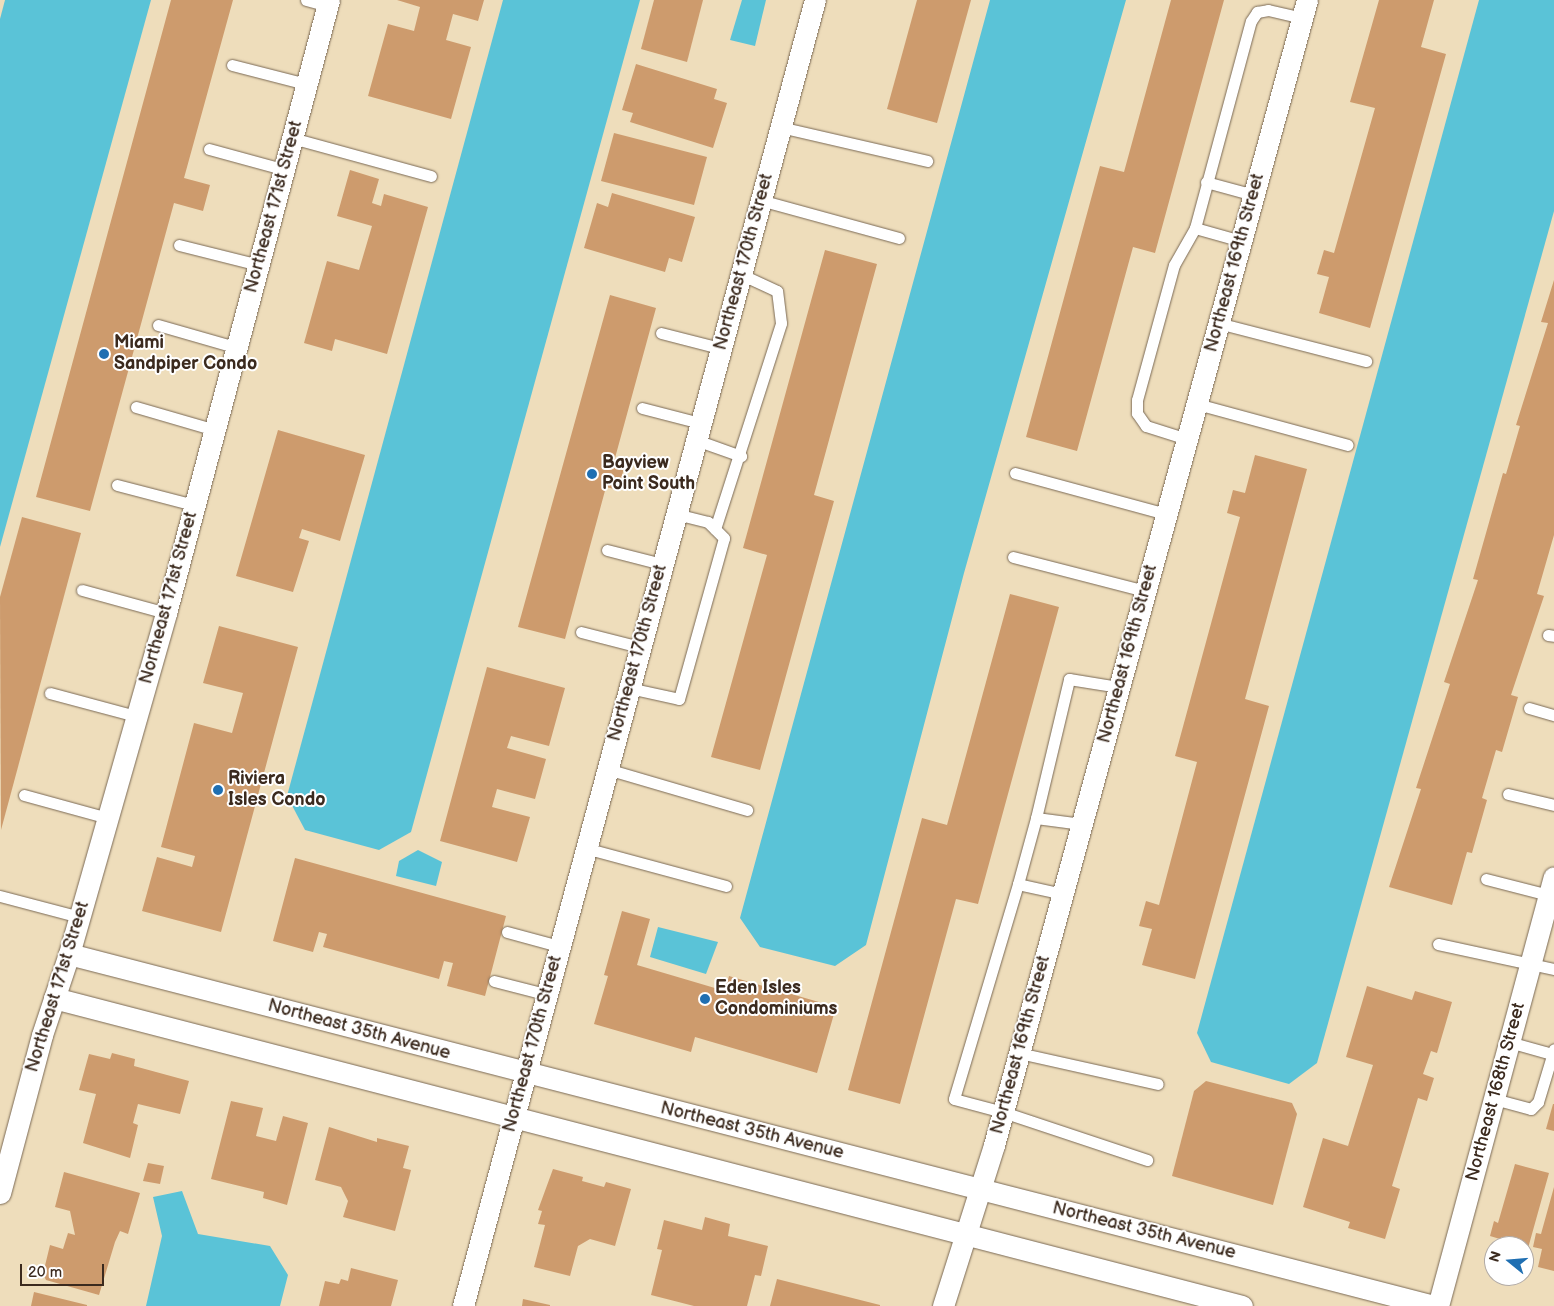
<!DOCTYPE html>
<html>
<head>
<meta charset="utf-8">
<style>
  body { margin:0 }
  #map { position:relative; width:1554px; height:1306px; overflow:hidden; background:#edb; font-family:"Balsamiq Sans",sans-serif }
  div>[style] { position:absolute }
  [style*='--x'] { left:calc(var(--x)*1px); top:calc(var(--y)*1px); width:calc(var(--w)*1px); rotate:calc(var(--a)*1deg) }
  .water>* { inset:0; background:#5ac3d7 }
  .building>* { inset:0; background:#cd9b6d }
  .roads { filter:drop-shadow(0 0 1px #7a6955) drop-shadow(0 0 1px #7a6955) }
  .lane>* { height:11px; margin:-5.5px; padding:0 5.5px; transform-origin:5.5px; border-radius:5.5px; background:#fff }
  .street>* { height:21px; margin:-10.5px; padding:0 10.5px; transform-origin:10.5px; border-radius:10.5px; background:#fff }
  .dots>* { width:14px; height:14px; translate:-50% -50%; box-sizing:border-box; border:2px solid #fff; border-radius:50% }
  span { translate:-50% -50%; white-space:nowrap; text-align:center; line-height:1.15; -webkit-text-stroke:4px #fff; paint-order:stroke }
  .street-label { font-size:18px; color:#3b2a1e }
  .poi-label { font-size:18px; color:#3b2a1e; font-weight:700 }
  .left { translate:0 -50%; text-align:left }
  .north { position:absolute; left:1484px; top:1236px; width:50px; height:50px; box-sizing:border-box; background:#fff; border:1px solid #b1aaa5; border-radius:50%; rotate:287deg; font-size:14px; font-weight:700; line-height:20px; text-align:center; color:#3b2a1e }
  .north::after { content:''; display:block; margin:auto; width:18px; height:22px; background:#1f6fb2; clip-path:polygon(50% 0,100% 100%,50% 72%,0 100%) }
  .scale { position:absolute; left:20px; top:1264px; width:84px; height:22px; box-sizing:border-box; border:2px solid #3b2a1e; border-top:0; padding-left:6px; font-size:15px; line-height:18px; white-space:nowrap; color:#3b2a1e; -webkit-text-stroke:4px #fff; paint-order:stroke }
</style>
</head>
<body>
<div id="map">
  <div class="water">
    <div style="clip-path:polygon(5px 0,151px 0,0 547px,0 19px)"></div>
    <div style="clip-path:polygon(503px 0,640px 0,411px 832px,379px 850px,305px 830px,287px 796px)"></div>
    <div style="clip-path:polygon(742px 0,766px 0,755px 46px,730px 40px)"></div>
    <div style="clip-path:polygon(990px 0,1126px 0,964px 573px,866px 945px,835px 966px,760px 947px,740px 918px)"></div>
    <div style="clip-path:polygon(1479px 0,1554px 0,1554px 211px,1317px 1063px,1289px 1084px,1211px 1062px,1197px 1033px)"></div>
    <div style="clip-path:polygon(418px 850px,442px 862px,436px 886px,396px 876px,399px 861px)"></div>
    <div style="clip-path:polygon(658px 927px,718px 942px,706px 974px,650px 957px)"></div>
    <div style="clip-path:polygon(182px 1191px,198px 1234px,270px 1246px,288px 1275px,280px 1306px,146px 1306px,162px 1236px,153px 1197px)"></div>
  </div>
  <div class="building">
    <div style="clip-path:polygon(171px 0,233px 0,184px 178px,210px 185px,203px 211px,174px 203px,90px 511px,36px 497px)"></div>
    <div style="clip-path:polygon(397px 0,484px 0,478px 21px,453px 14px,446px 40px,471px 47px,451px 119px,368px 96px,388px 24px,414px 31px,420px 7px)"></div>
    <div style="clip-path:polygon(654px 0,703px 0,687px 62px,641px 49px)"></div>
    <div style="clip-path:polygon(917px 0,971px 0,937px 123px,887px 109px)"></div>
    <div style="clip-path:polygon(1171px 0,1224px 0,1155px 253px,1133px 247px,1077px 451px,1026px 437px,1100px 166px,1124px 172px)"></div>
    <div style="clip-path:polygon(1379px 0,1434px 0,1421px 47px,1446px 54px,1370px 328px,1319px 313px,1329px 277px,1317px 274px,1324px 250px,1334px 253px,1375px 108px,1350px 102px)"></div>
    <div style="clip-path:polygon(636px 64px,717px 89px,714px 99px,727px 103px,713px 148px,630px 122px,633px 113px,622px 110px)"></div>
    <div style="clip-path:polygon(614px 133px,707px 157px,694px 205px,601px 181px)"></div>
    <div style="clip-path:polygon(350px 170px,379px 179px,372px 203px,381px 206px,384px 194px,428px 207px,387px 354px,335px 339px,332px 351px,304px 343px,327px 261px,359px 270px,372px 226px,337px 216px)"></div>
    <div style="clip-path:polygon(612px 193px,695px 217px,682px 262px,669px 258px,665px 272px,584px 248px,597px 203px,608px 207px)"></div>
    <div style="clip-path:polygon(825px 250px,877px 264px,814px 495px,834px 501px,760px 770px,711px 757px,767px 555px,743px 548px)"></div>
    <div style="clip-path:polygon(1554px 280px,1554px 535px,1537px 594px,1544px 596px,1511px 695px,1518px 697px,1502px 752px,1496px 750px,1482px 798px,1487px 800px,1472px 853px,1467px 852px,1452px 905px,1389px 887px,1421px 789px,1416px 788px,1450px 684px,1444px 682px,1478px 580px,1473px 579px,1503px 473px,1506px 474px,1520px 426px,1516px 425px,1548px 323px,1541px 322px)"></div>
    <div style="clip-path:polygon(610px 295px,656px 308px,615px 458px,626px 461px,618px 490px,606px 487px,565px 639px,518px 627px)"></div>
    <div style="clip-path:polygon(278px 430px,365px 455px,340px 541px,302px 529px,299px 538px,309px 541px,293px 592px,236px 576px)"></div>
    <div style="clip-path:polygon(1255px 455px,1307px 469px,1245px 699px,1269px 706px,1195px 979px,1142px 965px,1152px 929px,1139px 926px,1146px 901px,1159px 905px,1197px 762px,1175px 756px,1240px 517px,1227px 513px,1233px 490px,1245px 493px)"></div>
    <div style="clip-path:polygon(22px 517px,81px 533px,1px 830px,0 597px)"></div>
    <div style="clip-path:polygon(1010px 594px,1059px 607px,978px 904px,956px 899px,900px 1104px,848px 1090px,922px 818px,947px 825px)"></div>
    <div style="clip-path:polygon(219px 626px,298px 647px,221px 932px,142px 911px,157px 857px,192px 867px,195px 856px,161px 847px,194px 723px,232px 733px,243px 693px,203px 683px)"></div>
    <div style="clip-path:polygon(487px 667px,565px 688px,549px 746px,511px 736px,507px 748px,546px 759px,535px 799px,497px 789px,492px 807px,530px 817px,517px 862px,440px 841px)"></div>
    <div style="clip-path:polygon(295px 858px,506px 916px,485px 996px,447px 986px,453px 963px,444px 961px,439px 979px,323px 947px,327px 934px,319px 932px,313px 952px,273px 941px)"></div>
    <div style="clip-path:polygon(622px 911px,650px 919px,637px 965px,725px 991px,729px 976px,836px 1007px,817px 1073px,695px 1037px,691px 1052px,594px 1024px,608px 976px,604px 975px)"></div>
    <div style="clip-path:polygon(1367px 986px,1412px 1000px,1415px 991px,1452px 1002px,1437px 1053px,1431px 1051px,1423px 1074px,1434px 1078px,1427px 1101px,1418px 1098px,1392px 1186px,1400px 1189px,1385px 1239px,1348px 1228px,1350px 1222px,1303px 1207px,1323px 1138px,1348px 1146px,1373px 1065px,1346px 1057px)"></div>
    <div style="clip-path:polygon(112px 1053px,135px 1059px,134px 1066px,189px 1081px,180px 1114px,138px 1104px,133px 1123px,138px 1125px,130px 1158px,83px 1143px,96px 1094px,79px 1090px,89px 1054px,110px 1059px)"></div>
    <div style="clip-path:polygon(1206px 1081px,1292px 1103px,1297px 1114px,1273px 1205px,1172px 1176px,1194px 1091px)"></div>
    <div style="clip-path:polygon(231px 1101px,263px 1108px,256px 1136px,276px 1141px,283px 1116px,308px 1123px,287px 1205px,263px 1198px,264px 1192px,211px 1179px)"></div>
    <div style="clip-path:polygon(1553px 1104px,1554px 1104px,1554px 1131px,1546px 1129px)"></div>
    <div style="clip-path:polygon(329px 1127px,377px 1142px,377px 1138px,409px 1146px,403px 1168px,411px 1170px,395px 1231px,343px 1217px,348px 1201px,341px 1187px,315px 1180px)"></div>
    <div style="clip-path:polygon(148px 1163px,164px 1166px,160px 1184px,143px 1181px)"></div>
    <div style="clip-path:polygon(1515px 1164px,1549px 1173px,1525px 1259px,1524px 1246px,1498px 1246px,1500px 1239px,1490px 1236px,1494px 1221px,1498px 1223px)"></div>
    <div style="clip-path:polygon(553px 1169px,583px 1177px,582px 1181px,604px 1187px,606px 1182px,631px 1189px,615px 1246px,590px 1239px,578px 1246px,570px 1276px,534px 1267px,545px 1225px,538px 1224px,542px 1211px,538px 1210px)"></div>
    <div style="clip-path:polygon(64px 1172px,140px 1193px,128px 1234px,120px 1231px,115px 1242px,99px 1295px,46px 1280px,43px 1274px,50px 1245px,63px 1249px,68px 1233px,75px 1235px,70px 1211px,55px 1207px)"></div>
    <div style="clip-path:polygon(1554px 1187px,1554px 1271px,1538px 1267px,1542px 1249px,1533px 1247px,1536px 1233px,1541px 1234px)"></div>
    <div style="clip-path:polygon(705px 1217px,730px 1224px,728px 1236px,768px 1246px,761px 1276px,755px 1275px,747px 1306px,694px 1306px,651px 1295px,662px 1250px,657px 1249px,664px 1220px,702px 1230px)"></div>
    <div style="clip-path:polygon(351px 1268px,398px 1280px,391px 1306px,319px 1306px,325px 1281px,339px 1284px,341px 1279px,348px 1281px)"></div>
    <div style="clip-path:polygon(777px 1279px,880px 1305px,880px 1306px,770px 1306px)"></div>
    <div style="clip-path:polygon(34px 1292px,87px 1305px,87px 1306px,31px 1306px)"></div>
    <div style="clip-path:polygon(523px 1299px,550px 1305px,550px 1306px,522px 1306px)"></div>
  </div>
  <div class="roads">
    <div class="lane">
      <div style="--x:306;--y:0;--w:23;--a:15"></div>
      <div style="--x:232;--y:65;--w:76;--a:14.4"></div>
      <div style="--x:780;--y:127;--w:151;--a:13"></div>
      <div style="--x:292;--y:138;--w:144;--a:15.3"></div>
      <div style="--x:209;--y:149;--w:76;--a:15.3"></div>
      <div style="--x:1206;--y:182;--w:50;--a:15.2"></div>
      <div style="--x:760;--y:200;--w:144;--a:15.3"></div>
      <div style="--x:1195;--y:228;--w:48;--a:15.8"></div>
      <div style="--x:179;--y:245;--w:82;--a:14"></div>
      <div style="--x:1218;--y:323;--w:153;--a:14.4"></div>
      <div style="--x:158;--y:325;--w:83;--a:16"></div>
      <div style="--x:661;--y:333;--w:61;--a:14.3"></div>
      <div style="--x:1197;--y:404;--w:156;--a:15.2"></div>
      <div style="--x:136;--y:407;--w:82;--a:16.2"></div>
      <div style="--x:642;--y:408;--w:60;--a:14.5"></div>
      <div style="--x:1187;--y:439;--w:43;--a:-162.4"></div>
      <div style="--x:1146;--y:426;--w:16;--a:-125"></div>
      <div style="--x:1137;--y:413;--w:13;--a:-90"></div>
      <div style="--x:1137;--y:400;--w:140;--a:-74.7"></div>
      <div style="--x:1174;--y:265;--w:43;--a:-60.4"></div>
      <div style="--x:1195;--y:228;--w:214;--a:-74.9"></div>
      <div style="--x:1251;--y:21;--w:11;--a:-56"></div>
      <div style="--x:1257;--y:12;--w:11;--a:-10"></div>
      <div style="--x:1268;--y:10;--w:35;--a:13"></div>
      <div style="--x:696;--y:440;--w:48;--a:19.6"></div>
      <div style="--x:1015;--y:473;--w:156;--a:15.2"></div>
      <div style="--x:117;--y:485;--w:80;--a:14.6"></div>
      <div style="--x:715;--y:529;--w:216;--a:-72.2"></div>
      <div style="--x:781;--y:323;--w:32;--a:-97"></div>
      <div style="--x:777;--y:291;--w:41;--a:-155.3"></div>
      <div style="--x:607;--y:550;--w:57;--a:14.3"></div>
      <div style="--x:1013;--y:557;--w:136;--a:14.4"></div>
      <div style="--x:82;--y:590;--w:87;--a:15.3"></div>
      <div style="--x:581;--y:632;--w:61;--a:14.3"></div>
      <div style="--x:1548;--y:635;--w:6;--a:9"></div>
      <div style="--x:629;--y:688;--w:51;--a:12.4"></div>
      <div style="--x:679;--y:699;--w:167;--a:-74.4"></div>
      <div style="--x:724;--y:538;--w:23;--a:-135"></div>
      <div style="--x:708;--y:522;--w:34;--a:-166"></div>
      <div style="--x:50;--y:693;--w:89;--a:15"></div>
      <div style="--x:1529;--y:708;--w:26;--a:16"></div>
      <div style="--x:607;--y:769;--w:146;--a:16.3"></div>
      <div style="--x:1508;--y:794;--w:47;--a:13.4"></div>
      <div style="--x:24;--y:795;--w:87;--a:15.3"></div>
      <div style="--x:1036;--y:818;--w:143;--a:-76.6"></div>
      <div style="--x:1069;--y:679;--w:51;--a:9.1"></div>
      <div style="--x:585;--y:848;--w:146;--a:15.1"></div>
      <div style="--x:1486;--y:879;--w:65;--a:14.3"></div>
      <div style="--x:1018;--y:884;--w:68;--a:-74.7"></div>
      <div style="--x:1036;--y:818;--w:46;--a:7.4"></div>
      <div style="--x:1063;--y:894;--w:46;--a:-167.5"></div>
      <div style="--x:1018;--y:884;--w:224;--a:106.6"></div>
      <div style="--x:954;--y:1099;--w:51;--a:14.9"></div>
      <div style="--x:1003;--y:1112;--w:152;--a:18.4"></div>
      <div style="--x:0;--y:896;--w:83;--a:14.7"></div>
      <div style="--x:507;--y:932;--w:54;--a:15.1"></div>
      <div style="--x:1438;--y:944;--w:119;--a:12.2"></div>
      <div style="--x:494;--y:981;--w:53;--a:14.3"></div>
      <div style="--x:1509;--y:1042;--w:45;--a:15.6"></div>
      <div style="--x:1019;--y:1053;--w:142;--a:12.6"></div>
      <div style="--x:1494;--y:1099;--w:38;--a:15"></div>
      <div style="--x:1531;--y:1109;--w:10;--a:-45"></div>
      <div style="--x:1538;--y:1102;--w:55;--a:-73.2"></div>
    </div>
    <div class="street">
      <div style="--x:69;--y:954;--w:1410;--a:14.46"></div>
      <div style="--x:54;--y:998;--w:1227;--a:14.53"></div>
      <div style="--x:0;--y:1193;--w:163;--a:-75.1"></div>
      <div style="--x:42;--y:1035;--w:85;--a:-71.6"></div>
      <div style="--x:69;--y:954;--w:355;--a:-74.1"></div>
      <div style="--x:166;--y:613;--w:634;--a:-75.11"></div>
      <div style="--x:463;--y:1306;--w:1353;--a:-74.92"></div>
      <div style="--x:943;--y:1306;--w:169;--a:-72.4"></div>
      <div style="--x:994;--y:1145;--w:1187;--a:-74.71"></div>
      <div style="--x:1438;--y:1306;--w:444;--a:-74.9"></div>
    </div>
  </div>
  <div class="dots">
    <div style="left:104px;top:354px;background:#1f6fb2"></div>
    <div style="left:592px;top:474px;background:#1f6fb2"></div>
    <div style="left:218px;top:790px;background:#1f6fb2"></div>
    <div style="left:705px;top:999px;background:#1f6fb2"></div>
  </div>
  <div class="street-label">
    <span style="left:274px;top:207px;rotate:-75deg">Northeast 171st Street</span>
    <span style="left:744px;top:262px;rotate:-75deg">Northeast 170th Street</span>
    <span style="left:1235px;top:263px;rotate:-75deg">Northeast 169th Street</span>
    <span style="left:169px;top:598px;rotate:-75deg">Northeast 171st Street</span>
    <span style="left:638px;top:653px;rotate:-75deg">Northeast 170th Street</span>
    <span style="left:1128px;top:654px;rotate:-75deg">Northeast 169th Street</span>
    <span style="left:58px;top:987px;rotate:-73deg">Northeast 171st Street</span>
    <span style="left:359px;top:1030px;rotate:15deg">Northeast 35th Avenue</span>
    <span style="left:533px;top:1044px;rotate:-75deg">Northeast 170th Street</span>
    <span style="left:1021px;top:1045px;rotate:-75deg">Northeast 169th Street</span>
    <span style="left:1496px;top:1092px;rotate:-75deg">Northeast 168th Street</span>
    <span style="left:752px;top:1131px;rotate:14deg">Northeast 35th Avenue</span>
    <span style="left:1144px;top:1231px;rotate:14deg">Northeast 35th Avenue</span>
  </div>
  <div class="poi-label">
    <span class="left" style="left:114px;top:354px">Miami<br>Sandpiper Condo</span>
    <span class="left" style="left:602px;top:474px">Bayview<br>Point South</span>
    <span class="left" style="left:228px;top:790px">Riviera<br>Isles Condo</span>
    <span class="left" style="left:715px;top:999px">Eden Isles<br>Condominiums</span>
  </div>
  <div class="north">N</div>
  <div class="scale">20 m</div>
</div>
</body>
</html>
